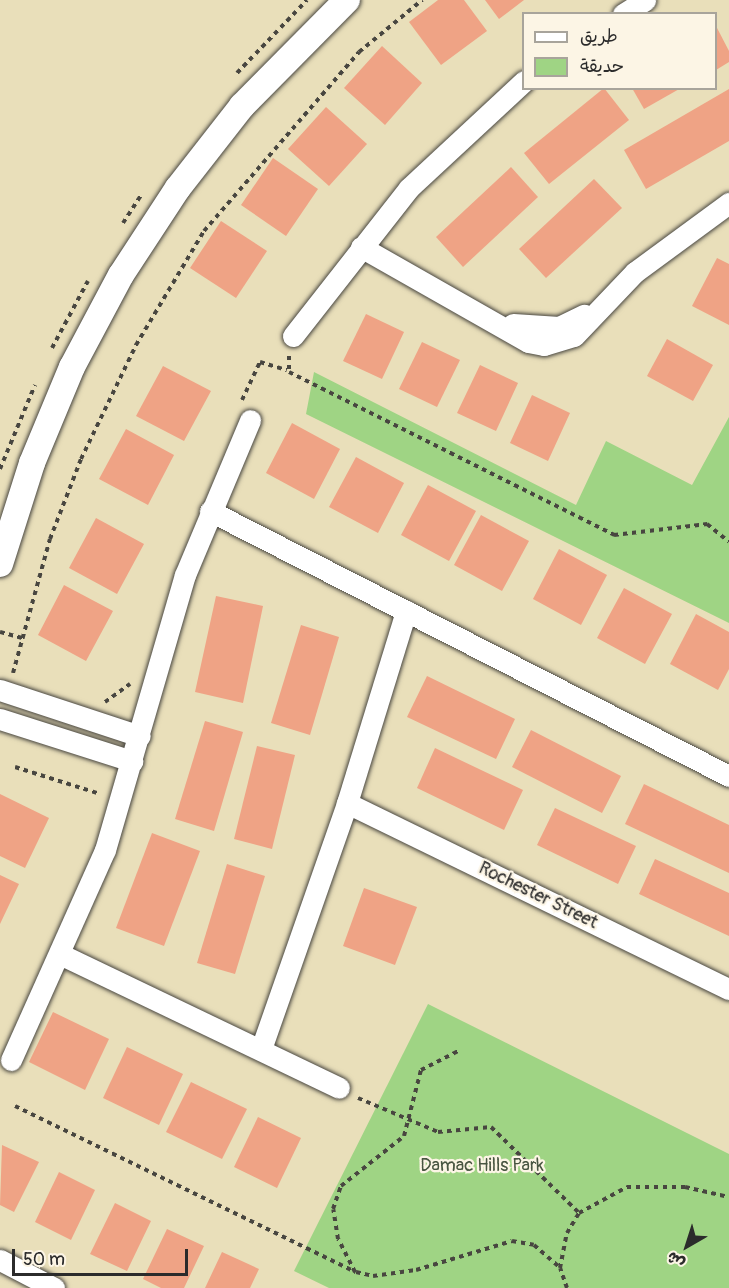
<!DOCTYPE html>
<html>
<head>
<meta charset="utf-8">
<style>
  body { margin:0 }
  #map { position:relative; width:729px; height:1288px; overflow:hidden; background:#e9dfba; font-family:Pangolin,"Playpen Sans Arabic",sans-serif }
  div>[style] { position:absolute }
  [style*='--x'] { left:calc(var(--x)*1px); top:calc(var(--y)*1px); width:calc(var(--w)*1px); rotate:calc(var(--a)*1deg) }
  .green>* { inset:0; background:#9fd484 }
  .building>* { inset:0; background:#efa385 }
  .path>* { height:4px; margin-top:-2px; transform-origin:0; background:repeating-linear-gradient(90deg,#484640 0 4.5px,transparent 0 9px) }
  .roads { filter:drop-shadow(0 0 2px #484640) drop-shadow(0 0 2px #484640) }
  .minor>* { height:21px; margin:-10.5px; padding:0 10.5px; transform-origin:10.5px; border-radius:10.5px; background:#fff }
  .tertiary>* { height:26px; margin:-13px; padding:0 13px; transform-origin:13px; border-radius:13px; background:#fff }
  span { translate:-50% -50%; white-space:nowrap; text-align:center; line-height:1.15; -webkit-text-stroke:4.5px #fcf5e5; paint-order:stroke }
  .street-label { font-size:18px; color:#2b2b2b }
  .park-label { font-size:18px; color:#485541 }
  .legend { position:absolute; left:522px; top:12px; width:195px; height:78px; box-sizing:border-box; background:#fcf5e5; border:2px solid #a8a49b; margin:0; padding:8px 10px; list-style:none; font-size:18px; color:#2b2b2b }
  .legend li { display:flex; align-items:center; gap:12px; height:30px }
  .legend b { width:30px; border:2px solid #a8a49b }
  .north { position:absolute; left:657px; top:1216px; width:60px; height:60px; -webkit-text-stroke:4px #fcf5e5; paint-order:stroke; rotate:219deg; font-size:16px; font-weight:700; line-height:24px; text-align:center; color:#2b2b2b }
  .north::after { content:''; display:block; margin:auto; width:21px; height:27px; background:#2b2b2b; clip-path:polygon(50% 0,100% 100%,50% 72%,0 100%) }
  .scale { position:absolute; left:12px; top:1249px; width:176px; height:27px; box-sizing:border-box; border:3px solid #2b2b2b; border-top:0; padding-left:8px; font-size:18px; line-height:21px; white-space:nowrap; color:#2b2b2b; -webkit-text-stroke:4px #fcf5e5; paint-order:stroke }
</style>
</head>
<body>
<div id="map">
  <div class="green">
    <div style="clip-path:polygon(314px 372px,576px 505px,606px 441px,692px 485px,729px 417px,729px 623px,306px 414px)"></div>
    <div style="clip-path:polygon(428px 1004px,729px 1154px,729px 1288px,329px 1288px,294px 1271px)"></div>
  </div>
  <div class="building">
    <div style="clip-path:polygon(438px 0,464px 0,487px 31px,441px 65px,409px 22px)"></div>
    <div style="clip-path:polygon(485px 0,524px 0,499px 19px)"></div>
    <div style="clip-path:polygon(716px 26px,729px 51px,729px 62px,716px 70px)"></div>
    <div style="clip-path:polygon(382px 46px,422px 83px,385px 125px,344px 88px)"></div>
    <div style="clip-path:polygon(604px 88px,629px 120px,549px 184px,524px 153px)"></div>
    <div style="clip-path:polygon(632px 88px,681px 88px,644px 109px)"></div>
    <div style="clip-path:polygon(729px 89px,729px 141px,646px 189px,624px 150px)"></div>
    <div style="clip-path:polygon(326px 107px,367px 144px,329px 186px,288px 149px)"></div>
    <div style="clip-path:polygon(273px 158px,318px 189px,286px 236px,241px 205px)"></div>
    <div style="clip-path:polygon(511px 167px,538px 197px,463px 267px,436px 237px)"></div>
    <div style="clip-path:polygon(594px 179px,622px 208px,546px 278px,519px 249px)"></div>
    <div style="clip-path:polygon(221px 221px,267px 251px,236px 298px,190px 268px)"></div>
    <div style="clip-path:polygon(717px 258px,729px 264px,729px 325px,692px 306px)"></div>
    <div style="clip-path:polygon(366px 314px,404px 332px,382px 379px,343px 361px)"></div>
    <div style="clip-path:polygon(667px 339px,713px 365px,693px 401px,647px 376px)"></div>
    <div style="clip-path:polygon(422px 342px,460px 360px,437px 407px,399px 389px)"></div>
    <div style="clip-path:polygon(480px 365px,518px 383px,496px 431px,457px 413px)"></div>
    <div style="clip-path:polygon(163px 366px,211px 391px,184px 441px,136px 416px)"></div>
    <div style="clip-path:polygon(532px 395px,570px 413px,548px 461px,510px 443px)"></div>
    <div style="clip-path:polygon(292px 423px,340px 449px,314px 499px,266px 473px)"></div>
    <div style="clip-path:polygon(126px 429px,174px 455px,148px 505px,99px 479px)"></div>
    <div style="clip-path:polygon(356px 457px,404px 483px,378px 533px,329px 507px)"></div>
    <div style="clip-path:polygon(428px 485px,476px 511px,449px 561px,401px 535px)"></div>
    <div style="clip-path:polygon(481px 515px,529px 541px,502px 591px,454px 565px)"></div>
    <div style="clip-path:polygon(96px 518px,144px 544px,117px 594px,69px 568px)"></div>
    <div style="clip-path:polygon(559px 549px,607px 575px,581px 625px,533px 599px)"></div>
    <div style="clip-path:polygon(64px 585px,113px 611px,86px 661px,38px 635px)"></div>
    <div style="clip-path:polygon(624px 588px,672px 614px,645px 664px,597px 638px)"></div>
    <div style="clip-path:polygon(216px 596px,263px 606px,243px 703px,195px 692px)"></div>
    <div style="clip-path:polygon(696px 614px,729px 632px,729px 669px,718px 690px,670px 664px)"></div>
    <div style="clip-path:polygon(301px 625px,339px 637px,310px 735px,271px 723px)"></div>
    <div style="clip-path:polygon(427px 676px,515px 719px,496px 759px,407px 717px)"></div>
    <div style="clip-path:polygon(205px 721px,243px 732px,214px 831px,175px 819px)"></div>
    <div style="clip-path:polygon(531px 730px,621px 776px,602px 813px,512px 767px)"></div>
    <div style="clip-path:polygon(257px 746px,295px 755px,272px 849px,234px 839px)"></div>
    <div style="clip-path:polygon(435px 748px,523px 790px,504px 830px,417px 788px)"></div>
    <div style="clip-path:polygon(644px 784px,729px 825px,729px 873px,625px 824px)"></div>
    <div style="clip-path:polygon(0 794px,49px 818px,25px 868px,0 856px)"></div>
    <div style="clip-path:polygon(555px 808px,636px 846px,618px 884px,537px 845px)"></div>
    <div style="clip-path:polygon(152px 833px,200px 851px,164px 946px,116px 928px)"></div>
    <div style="clip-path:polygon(655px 859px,729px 893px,729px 936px,639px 894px)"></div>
    <div style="clip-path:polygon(227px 864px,265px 876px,235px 974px,197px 963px)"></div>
    <div style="clip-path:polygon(0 875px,19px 884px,0 924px)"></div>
    <div style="clip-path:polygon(364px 888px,417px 907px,395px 965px,343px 946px)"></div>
    <div style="clip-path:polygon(53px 1012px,109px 1039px,85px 1090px,29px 1062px)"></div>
    <div style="clip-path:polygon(127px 1047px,183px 1074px,159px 1125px,103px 1098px)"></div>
    <div style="clip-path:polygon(191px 1082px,247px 1109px,222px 1159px,166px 1132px)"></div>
    <div style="clip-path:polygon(258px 1117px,301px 1138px,277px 1188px,234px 1167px)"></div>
    <div style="clip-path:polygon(2px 1145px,39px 1162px,14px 1212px,0 1205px)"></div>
    <div style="clip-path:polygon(59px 1172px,95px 1190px,71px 1240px,35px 1222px)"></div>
    <div style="clip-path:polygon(115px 1203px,151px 1221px,127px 1271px,90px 1254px)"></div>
    <div style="clip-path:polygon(167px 1229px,204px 1246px,184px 1288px,161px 1288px,143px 1279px)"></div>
    <div style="clip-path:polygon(222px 1252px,259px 1269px,250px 1288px,205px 1288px)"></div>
  </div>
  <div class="path">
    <div style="--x:237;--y:73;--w:101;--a:-46.2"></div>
    <div style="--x:123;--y:223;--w:35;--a:-57"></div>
    <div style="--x:52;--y:348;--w:76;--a:-61.8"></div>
    <div style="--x:289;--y:356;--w:16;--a:90"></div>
    <div style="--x:289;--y:372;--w:364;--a:26.6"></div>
    <div style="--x:614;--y:535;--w:94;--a:-6.7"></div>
    <div style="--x:707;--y:524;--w:28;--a:39"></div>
    <div style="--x:242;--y:400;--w:42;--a:-64.7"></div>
    <div style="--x:260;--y:362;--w:28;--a:17"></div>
    <div style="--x:0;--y:469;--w:91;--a:-67.4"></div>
    <div style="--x:0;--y:632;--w:23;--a:15"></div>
    <div style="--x:13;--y:673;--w:139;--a:-74.6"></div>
    <div style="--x:50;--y:539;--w:86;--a:-68.8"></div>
    <div style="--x:81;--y:459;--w:127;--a:-64.2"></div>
    <div style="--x:136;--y:345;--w:133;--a:-59.2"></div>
    <div style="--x:204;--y:231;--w:237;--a:-49.1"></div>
    <div style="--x:359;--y:52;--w:82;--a:-39.5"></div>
    <div style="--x:105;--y:702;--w:31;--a:-36"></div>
    <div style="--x:15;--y:767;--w:89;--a:17.6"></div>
    <div style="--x:358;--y:1098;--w:87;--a:23"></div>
    <div style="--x:438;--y:1132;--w:53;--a:-5.4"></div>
    <div style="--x:491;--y:1127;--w:123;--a:44.3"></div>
    <div style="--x:15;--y:1106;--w:379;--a:26"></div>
    <div style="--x:356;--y:1272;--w:17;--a:13"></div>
    <div style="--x:373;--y:1276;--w:43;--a:-7.9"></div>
    <div style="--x:416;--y:1270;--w:100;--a:-16.8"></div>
    <div style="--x:512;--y:1241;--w:22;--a:10"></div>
    <div style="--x:534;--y:1245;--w:35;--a:41"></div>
    <div style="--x:355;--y:1272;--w:37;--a:-117"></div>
    <div style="--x:338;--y:1239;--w:30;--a:-99"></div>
    <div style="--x:333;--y:1209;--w:24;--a:-71"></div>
    <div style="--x:341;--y:1186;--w:80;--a:-38.4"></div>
    <div style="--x:404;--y:1136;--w:68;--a:-75.6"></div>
    <div style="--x:421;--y:1070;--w:44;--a:-27.1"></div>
    <div style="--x:567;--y:1288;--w:21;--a:-109"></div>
    <div style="--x:560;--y:1268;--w:36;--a:-79"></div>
    <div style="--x:567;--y:1233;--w:23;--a:-59"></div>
    <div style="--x:579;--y:1213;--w:55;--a:-28.4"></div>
    <div style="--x:627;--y:1187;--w:58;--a:0"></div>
    <div style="--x:685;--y:1187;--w:45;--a:12.8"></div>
  </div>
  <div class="roads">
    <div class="minor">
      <div style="--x:623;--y:14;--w:26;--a:-32"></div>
      <div style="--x:361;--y:247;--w:192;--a:29.6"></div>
      <div style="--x:528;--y:342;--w:16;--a:11"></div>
      <div style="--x:544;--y:345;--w:31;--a:-17"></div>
      <div style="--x:574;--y:336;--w:88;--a:-46.4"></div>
      <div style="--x:635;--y:272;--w:117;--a:-36.3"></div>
      <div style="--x:513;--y:324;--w:46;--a:3.7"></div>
      <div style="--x:559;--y:327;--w:28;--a:-26"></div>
      <div style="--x:293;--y:336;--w:188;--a:-51.9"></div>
      <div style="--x:409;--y:188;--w:157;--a:-42.9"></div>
      <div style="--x:210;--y:511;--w:583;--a:27.05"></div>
      <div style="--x:0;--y:690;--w:147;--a:18.2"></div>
      <div style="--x:0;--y:719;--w:139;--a:17.7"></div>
      <div style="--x:347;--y:803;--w:425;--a:26"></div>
      <div style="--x:62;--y:955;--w:307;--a:25.6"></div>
      <div style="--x:261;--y:1049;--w:261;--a:-70.7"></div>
      <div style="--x:347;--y:803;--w:201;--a:-72.9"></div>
      <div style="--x:11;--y:1060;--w:230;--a:-65.9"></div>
      <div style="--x:105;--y:850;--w:286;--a:-73.8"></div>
      <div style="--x:185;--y:575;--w:168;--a:-67.2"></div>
      <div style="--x:0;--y:1260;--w:61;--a:27.4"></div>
    </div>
    <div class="tertiary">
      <div style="--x:0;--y:564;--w:106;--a:-72.4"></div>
      <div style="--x:32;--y:463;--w:104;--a:-67.4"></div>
      <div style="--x:72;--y:367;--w:104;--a:-62"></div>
      <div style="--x:121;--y:275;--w:104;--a:-56.8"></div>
      <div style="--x:178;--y:188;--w:104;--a:-52"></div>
      <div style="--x:242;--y:106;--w:149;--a:-45.3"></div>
    </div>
  </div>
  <div class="street-label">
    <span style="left:538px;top:896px;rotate:26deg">Rochester Street</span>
  </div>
  <div class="park-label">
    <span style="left:482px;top:1166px">Damac Hills Park</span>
  </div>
  <ul class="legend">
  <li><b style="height:8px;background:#fff"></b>طريق</li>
  <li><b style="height:16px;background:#9fd484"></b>حديقة</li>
  </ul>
  <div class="north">ش</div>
  <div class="scale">50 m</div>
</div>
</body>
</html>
